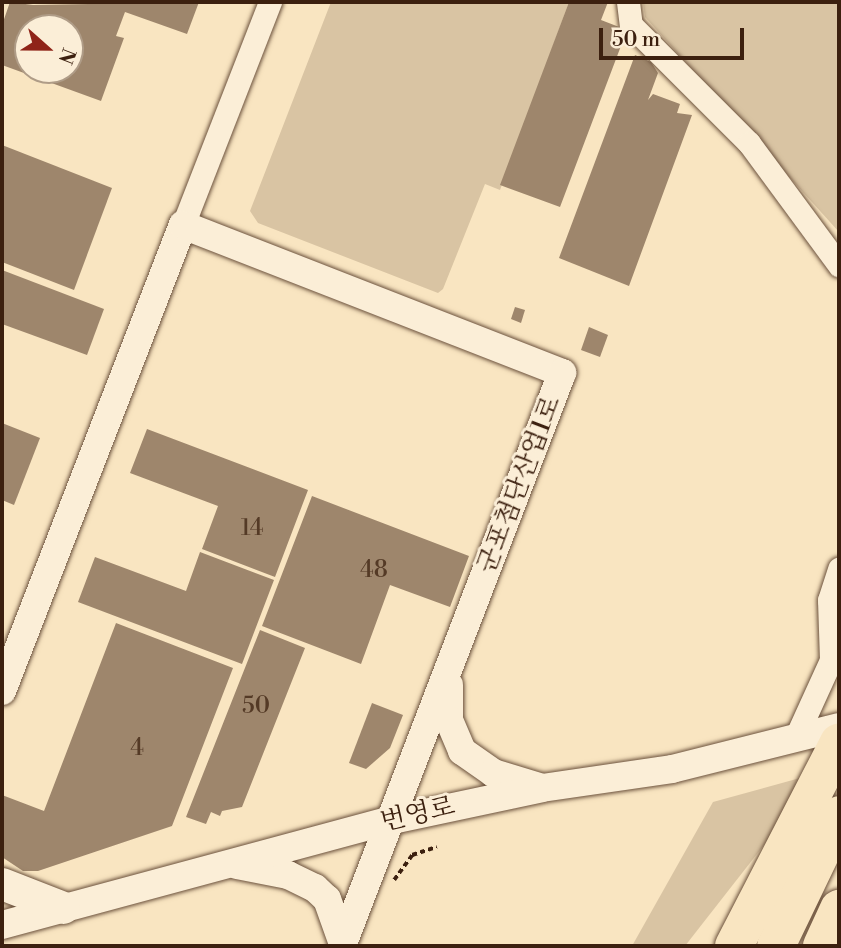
<!DOCTYPE html>
<html>
<head>
<meta charset="utf-8">
<style>
  body { margin:0 }
  #map { position:relative; width:841px; height:948px; overflow:hidden; background:#f9e5c1; font-family:"Libre Bodoni","Noto Serif KR",serif }
  div>[style] { position:absolute }
  [style*='--x'] { left:calc(var(--x)*1px); top:calc(var(--y)*1px); width:calc(var(--w)*1px); rotate:calc(var(--a)*1deg) }
  .green>* { inset:0; background:#d9c4a3 }
  .building>* { inset:0; background:#9e866c }
  .path>* { height:3.5px; margin-top:-1.75px; transform-origin:0; background:repeating-linear-gradient(90deg,#3c200f 0 5px,transparent 0 8.5px) }
  .roads { filter:drop-shadow(0 0 2px #6b513c) drop-shadow(0 0 2px #6b513c) }
  .minor>* { height:23px; margin:-11.5px; padding:0 11.5px; transform-origin:11.5px; border-radius:11.5px; background:#fbeed7 }
  .tertiary>* { height:28px; margin:-14px; padding:0 14px; transform-origin:14px; border-radius:14px; background:#fbeed7 }
  .secondary>* { height:32px; margin:-16px; padding:0 16px; transform-origin:16px; border-radius:16px; background:#fbeed7 }
  .motorway>* { height:38px; margin:-19px; padding:0 19px; transform-origin:19px; border-radius:19px; background:#f9e5c1 }
  span { translate:-50% -50%; white-space:nowrap; text-align:center; line-height:1.15; -webkit-text-stroke:6px #fbeed7; paint-order:stroke }
  .number-label { font-size:23px; color:#543a26 }
  .number-label span { -webkit-text-stroke-width:0 }
  .street-label { font-size:26px; color:#3c200f }
  .frame { position:absolute; inset:0; border:4px solid #3c200f; pointer-events:none }
  .north { position:absolute; left:14px; top:14px; width:70px; height:70px; box-sizing:border-box; background:#fbeed7; border:2px solid #af9c87; border-radius:50%; rotate:111deg; font-size:19px; font-weight:700; line-height:28px; text-align:center; color:#3c200f }
  .north::after { content:''; display:block; margin:auto; width:24px; height:32px; background:#8f2418; clip-path:polygon(50% 0,100% 100%,50% 72%,0 100%) }
  .scale { position:absolute; left:599px; top:28px; width:145px; height:32px; box-sizing:border-box; border:4px solid #3c200f; border-top:0; padding-left:9px; font-size:21px; line-height:24px; white-space:nowrap; color:#3c200f; -webkit-text-stroke:5px #fbeed7; paint-order:stroke }
</style>
</head>
<body>
<div id="map">
  <div class="green">
    <div style="clip-path:polygon(331px 2px,569px 2px,500px 190px,485px 184px,443px 289px,438px 293px,258px 223px,250px 211px)"></div>
    <div style="clip-path:polygon(643px 2px,839px 2px,839px 232px,645px 17px)"></div>
    <div style="clip-path:polygon(800px 778px,785px 818px,685px 946px,632px 946px,713px 802px)"></div>
  </div>
  <div class="building">
    <div style="clip-path:polygon(evenodd,10px 2px,33px 5px,199px 2px,187px 34px,125px 12px,116px 36px,124px 38px,101px 101px,2px 65px,2px 25px,10px 2px,28px 28px,70px 28px,70px 70px,28px 70px,28px 28px)"></div>
    <div style="clip-path:polygon(569px 2px,608px 2px,601px 20px,627px 30px,560px 207px,500px 185px)"></div>
    <div style="clip-path:polygon(635px 55px,651px 62px,658px 73px,648px 100px,653px 94px,680px 104px,677px 113px,692px 115px,629px 286px,559px 258px)"></div>
    <div style="clip-path:polygon(2px 145px,112px 188px,74px 290px,2px 262px)"></div>
    <div style="clip-path:polygon(2px 270px,104px 309px,87px 355px,2px 324px)"></div>
    <div style="clip-path:polygon(515px 307px,525px 310px,521px 323px,511px 319px)"></div>
    <div style="clip-path:polygon(589px 327px,608px 335px,600px 357px,581px 350px)"></div>
    <div style="clip-path:polygon(2px 423px,40px 438px,14px 505px,2px 500px)"></div>
    <div style="clip-path:polygon(147px 429px,308px 490px,275px 577px,202px 549px,218px 506px,130px 473px)"></div>
    <div style="clip-path:polygon(312px 496px,469px 556px,450px 607px,390px 585px,361px 664px,262px 626px)"></div>
    <div style="clip-path:polygon(200px 552px,274px 580px,242px 664px,78px 602px,95px 557px,186px 591px)"></div>
    <div style="clip-path:polygon(116px 623px,233px 668px,172px 826px,38px 871px,23px 871px,2px 857px,2px 795px,44px 811px)"></div>
    <div style="clip-path:polygon(260px 630px,305px 648px,242px 807px,222px 811px,220px 816px,211px 812px,206px 824px,186px 817px)"></div>
    <div style="clip-path:polygon(372px 703px,403px 715px,390px 748px,366px 769px,349px 763px)"></div>
  </div>
  <div class="path">
    <div style="--x:394;--y:880;--w:31;--a:-54"></div>
    <div style="--x:412;--y:855;--w:26;--a:-18"></div>
  </div>
  <div class="roads">
    <div class="minor">
      <div style="--x:628;--y:2;--w:23;--a:83"></div>
      <div style="--x:631;--y:25;--w:167;--a:45"></div>
      <div style="--x:749;--y:143;--w:152;--a:53.6"></div>
      <div style="--x:183;--y:225;--w:239;--a:-68.7"></div>
      <div style="--x:795;--y:739;--w:87;--a:-65.5"></div>
      <div style="--x:831;--y:660;--w:60;--a:-91.9"></div>
      <div style="--x:829;--y:600;--w:33;--a:-72"></div>
    </div>
    <div class="tertiary">
      <div style="--x:449;--y:685;--w:35;--a:90"></div>
      <div style="--x:449;--y:720;--w:34;--a:67"></div>
      <div style="--x:462;--y:751;--w:38;--a:35"></div>
      <div style="--x:493;--y:773;--w:48;--a:16.9"></div>
      <div style="--x:2;--y:691;--w:500;--a:-68.8"></div>
      <div style="--x:183;--y:225;--w:407;--a:21.3"></div>
      <div style="--x:562;--y:373;--w:614;--a:111"></div>
      <div style="--x:237;--y:865;--w:52;--a:11.1"></div>
      <div style="--x:288;--y:875;--w:30;--a:26"></div>
      <div style="--x:315;--y:888;--w:16;--a:43"></div>
      <div style="--x:327;--y:899;--w:48;--a:70.4"></div>
      <div style="--x:2;--y:925;--w:404;--a:-15.1"></div>
      <div style="--x:392;--y:820;--w:153;--a:-12"></div>
      <div style="--x:542;--y:788;--w:131;--a:-8.3"></div>
      <div style="--x:672;--y:769;--w:172;--a:-14.1"></div>
    </div>
    <div class="secondary">
      <div style="--x:2;--y:884;--w:66;--a:21.2"></div>
    </div>
    <div class="motorway">
      <div style="--x:734;--y:946;--w:229;--a:-62.7"></div>
      <div style="--x:776;--y:946;--w:145;--a:-64.3"></div>
      <div style="--x:822;--y:946;--w:41;--a:-65.3"></div>
    </div>
  </div>
  <div class="number-label">
    <span style="left:252px;top:528px">14</span>
    <span style="left:374px;top:570px">48</span>
    <span style="left:256px;top:706px">50</span>
    <span style="left:137px;top:748px">4</span>
  </div>
  <div class="street-label">
    <span style="left:520px;top:485px;rotate:-69deg">군포첨단산업1로</span>
    <span style="left:418px;top:815px;rotate:-13deg">번영로</span>
  </div>
  <div class="frame"></div>
  <div class="north">N</div>
  <div class="scale">50 m</div>
</div>
</body>
</html>
